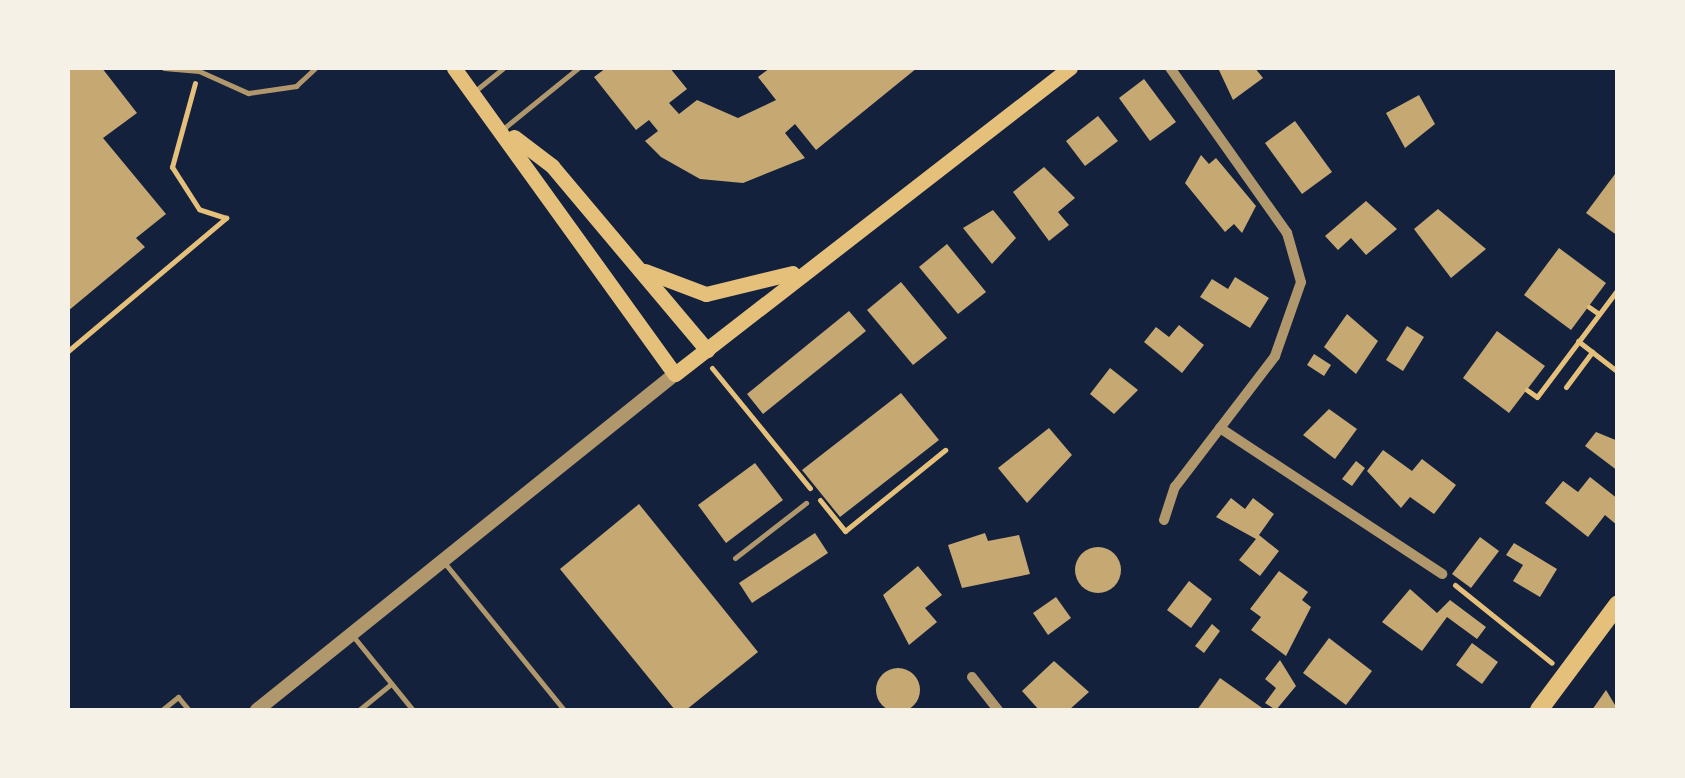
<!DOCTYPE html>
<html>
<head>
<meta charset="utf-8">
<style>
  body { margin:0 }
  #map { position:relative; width:1685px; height:778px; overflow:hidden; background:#14213d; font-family:"Libre Baskerville",serif }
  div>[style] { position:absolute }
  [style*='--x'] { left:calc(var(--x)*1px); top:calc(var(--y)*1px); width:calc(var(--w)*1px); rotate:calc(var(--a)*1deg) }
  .building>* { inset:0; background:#c6a872 }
  .round { border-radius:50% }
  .path>* { height:5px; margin:-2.5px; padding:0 2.5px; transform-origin:2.5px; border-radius:2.5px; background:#e5c07b }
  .service>* { height:5px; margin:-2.5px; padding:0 2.5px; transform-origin:2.5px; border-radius:2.5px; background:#b1986c }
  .minor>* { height:10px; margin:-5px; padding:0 5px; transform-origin:5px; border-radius:5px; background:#b1986c }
  .tertiary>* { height:14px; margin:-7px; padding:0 7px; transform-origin:7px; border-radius:7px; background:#b1986c }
  .secondary>* { height:15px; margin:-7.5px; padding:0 7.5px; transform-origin:7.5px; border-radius:7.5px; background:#e5c07b }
  .primary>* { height:18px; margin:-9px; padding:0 9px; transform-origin:9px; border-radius:9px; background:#e5c07b }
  span { translate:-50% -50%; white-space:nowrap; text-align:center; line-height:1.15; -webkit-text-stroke:8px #f6f1e7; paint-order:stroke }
  .frame { position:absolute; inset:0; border:70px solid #f6f1e7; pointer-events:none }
</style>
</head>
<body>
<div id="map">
  <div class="building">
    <div style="clip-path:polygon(68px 68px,102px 68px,137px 113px,103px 138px,166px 214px,136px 238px,145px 247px,68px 311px)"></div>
    <div style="clip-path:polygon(606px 68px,670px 68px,687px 89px,669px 103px,679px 114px,697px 100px,738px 118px,776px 100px,758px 77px,770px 68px,917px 68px,816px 150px,795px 124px,785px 133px,805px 158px,743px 183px,700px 179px,661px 157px,645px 141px,658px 131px,649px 120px,636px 130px,594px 77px)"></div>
    <div style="clip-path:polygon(1218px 68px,1255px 68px,1263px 78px,1233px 100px)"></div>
    <div style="clip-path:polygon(1144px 79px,1176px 122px,1150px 141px,1119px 98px)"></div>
    <div style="clip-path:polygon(1419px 95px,1435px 124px,1405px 148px,1386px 113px)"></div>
    <div style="clip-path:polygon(1098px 116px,1118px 141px,1085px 166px,1066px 141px)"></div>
    <div style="clip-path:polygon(1295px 121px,1332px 172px,1302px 194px,1265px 143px)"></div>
    <div style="clip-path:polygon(1201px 155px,1209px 164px,1216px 158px,1256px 206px,1242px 233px,1234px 224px,1225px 232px,1185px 183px)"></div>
    <div style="clip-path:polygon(1044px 167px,1075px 198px,1058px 212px,1069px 225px,1049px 241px,1013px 192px)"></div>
    <div style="clip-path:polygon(1618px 170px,1618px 236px,1586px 213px)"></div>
    <div style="clip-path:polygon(1366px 201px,1397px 229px,1366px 255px,1351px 238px,1338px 250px,1325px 236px)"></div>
    <div style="clip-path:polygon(1438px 209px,1486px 249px,1451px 278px,1414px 229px)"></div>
    <div style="clip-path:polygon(993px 210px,1016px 238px,992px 264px,963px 228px)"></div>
    <div style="clip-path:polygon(947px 244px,986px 292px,958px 314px,919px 267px)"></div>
    <div style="clip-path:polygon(1559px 248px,1606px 283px,1571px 330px,1524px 295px)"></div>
    <div style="clip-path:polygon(1235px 277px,1269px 298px,1250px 328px,1200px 297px,1212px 279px,1228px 289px)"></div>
    <div style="clip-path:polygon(901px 282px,947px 338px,913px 365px,867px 310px)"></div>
    <div style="clip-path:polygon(849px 311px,866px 331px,763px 414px,747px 394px)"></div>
    <div style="clip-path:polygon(1347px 314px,1378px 341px,1356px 374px,1324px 347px)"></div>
    <div style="clip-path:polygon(1179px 325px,1204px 345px,1182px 373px,1144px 342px,1156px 327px,1169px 337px)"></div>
    <div style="clip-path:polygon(1407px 326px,1424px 337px,1403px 371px,1386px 360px)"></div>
    <div style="clip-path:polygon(1497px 331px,1545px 366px,1509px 413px,1463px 378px)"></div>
    <div style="clip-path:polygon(1314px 354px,1331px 365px,1324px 376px,1307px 365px)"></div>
    <div style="clip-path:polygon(1110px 368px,1138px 390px,1114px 414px,1090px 394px)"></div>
    <div style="clip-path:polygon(901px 393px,939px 440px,840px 517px,802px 470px)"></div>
    <div style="clip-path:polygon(1329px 409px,1357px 429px,1335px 459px,1303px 435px)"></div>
    <div style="clip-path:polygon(1049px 428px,1072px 455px,1027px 503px,998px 468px)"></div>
    <div style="clip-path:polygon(1596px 432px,1618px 441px,1618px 471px,1585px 446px)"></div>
    <div style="clip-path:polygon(1383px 450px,1412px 471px,1422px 459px,1456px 485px,1434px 514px,1410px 497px,1401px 508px,1367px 471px)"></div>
    <div style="clip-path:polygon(1356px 461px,1365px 468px,1352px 486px,1342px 479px)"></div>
    <div style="clip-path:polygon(755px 463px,783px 500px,726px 543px,698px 505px)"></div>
    <div style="clip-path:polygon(1590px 477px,1618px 499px,1618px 526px,1605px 515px,1588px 537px,1545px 503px,1563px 481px,1578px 492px)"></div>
    <div style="clip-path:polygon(1231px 498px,1245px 509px,1253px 498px,1274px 514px,1259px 535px,1279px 551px,1260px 576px,1239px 560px,1256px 539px,1216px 517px)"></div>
    <div style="clip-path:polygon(639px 504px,758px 652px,686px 710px,675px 710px,560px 569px)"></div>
    <div style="clip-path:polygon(815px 533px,828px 553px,752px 603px,739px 583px)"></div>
    <div style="clip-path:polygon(985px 533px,988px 541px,1019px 535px,1030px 574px,962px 588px,948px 545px)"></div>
    <div style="clip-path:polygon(1480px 537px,1499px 551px,1471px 588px,1452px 574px)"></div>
    <div style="clip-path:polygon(1514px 543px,1557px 569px,1540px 597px,1513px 581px,1523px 565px,1506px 555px)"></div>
    <div class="round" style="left:1075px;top:547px;width:46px;height:46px"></div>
    <div style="clip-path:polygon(918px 566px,942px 595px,925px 608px,937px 622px,909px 645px,883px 595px)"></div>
    <div style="clip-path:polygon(1279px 571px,1308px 592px,1302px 600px,1311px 607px,1286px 656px,1251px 630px,1261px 617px,1250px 609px)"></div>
    <div style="clip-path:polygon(1189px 581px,1212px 599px,1191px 628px,1167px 610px)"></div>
    <div style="clip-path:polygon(1410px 589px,1437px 613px,1450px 600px,1486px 627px,1477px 639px,1447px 617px,1422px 651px,1382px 622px)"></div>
    <div style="clip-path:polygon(1056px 597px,1071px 618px,1048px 635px,1033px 613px)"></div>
    <div style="clip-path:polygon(1212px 624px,1220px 631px,1204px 653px,1195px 646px)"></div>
    <div style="clip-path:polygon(1329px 638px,1372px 671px,1346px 705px,1303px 673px)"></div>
    <div style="clip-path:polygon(1472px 643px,1498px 662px,1482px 684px,1456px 665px)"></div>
    <div style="clip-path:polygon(1280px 660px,1296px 686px,1276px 710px,1265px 703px,1276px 688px,1265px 679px)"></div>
    <div style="clip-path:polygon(1054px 661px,1089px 692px,1069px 710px,1039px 710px,1022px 691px)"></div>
    <div class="round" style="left:876px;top:668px;width:44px;height:44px"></div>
    <div style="clip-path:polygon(1220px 678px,1265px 710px,1197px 710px)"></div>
    <div style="clip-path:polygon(1606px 690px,1618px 710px,1592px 710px)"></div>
  </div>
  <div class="path">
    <div style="--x:1589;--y:307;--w:12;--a:35"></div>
    <div style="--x:1578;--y:341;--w:51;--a:37.8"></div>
    <div style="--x:68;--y:351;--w:207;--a:-40.1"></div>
    <div style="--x:226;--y:218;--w:28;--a:-162"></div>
    <div style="--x:199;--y:209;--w:50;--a:-122.7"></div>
    <div style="--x:172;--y:167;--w:87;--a:-74.7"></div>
    <div style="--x:712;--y:368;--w:155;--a:50.8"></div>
    <div style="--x:1566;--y:387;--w:44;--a:-53.4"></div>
    <div style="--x:1527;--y:390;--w:12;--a:35"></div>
    <div style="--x:1537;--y:397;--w:135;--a:-53.1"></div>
    <div style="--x:820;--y:500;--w:40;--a:51"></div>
    <div style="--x:845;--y:531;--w:129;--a:-39"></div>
    <div style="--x:1455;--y:585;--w:124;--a:38.8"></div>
  </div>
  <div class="service">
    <div style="--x:164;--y:68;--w:35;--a:5"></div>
    <div style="--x:199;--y:71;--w:54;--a:24.2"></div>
    <div style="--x:248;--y:93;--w:49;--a:-8.3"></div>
    <div style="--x:296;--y:86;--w:26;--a:-43"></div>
    <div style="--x:475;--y:91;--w:36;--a:-39"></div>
    <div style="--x:503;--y:129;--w:97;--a:-39.1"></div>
    <div style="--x:735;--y:558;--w:90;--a:-37.8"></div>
    <div style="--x:443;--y:561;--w:192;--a:50.9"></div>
    <div style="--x:353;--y:636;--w:95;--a:51"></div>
    <div style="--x:162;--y:710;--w:21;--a:-39"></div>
    <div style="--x:178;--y:697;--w:17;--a:50"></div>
    <div style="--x:359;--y:710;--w:41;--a:-39.1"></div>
  </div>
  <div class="minor">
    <div style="--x:1220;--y:428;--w:266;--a:33.3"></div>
    <div style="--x:1164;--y:520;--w:35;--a:-72"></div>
    <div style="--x:1175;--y:487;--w:165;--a:-52.6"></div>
    <div style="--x:1275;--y:356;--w:78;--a:-70.6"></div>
    <div style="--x:1301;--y:282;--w:51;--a:-105.9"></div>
    <div style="--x:1287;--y:233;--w:202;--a:-125.3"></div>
    <div style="--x:972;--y:677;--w:42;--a:51.8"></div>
  </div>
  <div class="tertiary">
    <div style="--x:257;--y:710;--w:536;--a:-38.79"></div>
  </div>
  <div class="secondary">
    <div style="--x:454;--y:68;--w:377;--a:54.2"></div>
    <div style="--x:675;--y:374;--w:500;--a:-37.8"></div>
    <div style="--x:514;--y:137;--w:48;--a:37.3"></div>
    <div style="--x:552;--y:166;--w:241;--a:49.9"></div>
    <div style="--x:645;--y:271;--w:65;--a:20.7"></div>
    <div style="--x:706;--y:294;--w:89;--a:-13.6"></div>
  </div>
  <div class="primary">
    <div style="--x:1539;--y:710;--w:132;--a:-53.3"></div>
  </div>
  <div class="frame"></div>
</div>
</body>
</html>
